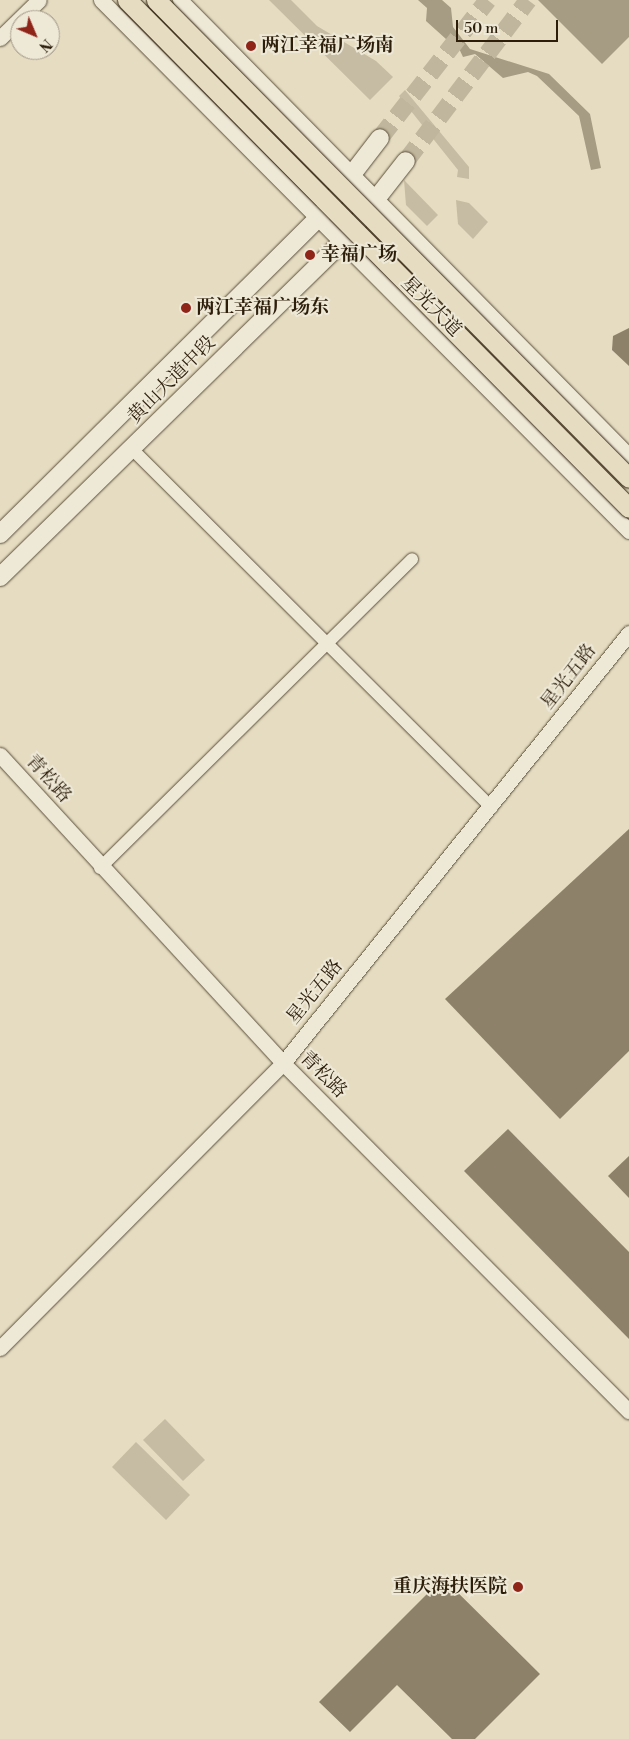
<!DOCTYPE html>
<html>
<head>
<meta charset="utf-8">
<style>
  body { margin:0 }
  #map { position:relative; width:629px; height:1739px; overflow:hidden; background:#e5dcc2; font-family:"Libre Bodoni","Noto Serif SC",serif }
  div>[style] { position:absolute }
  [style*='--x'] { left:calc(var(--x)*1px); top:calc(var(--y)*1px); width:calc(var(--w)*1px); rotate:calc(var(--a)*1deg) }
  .green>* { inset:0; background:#c6bca3 }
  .water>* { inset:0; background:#a69b83 }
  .building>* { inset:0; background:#8d816a }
  .secondary-tunnel>* { height:18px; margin-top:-9px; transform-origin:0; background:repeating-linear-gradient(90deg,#c0b69d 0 18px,transparent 0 27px) }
  .roads { filter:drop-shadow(0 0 1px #5b4e38) drop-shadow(0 0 1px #5b4e38) }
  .minor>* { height:12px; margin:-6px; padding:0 6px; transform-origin:6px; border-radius:6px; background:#eee8d7 }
  .tertiary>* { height:15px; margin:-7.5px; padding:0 7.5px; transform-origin:7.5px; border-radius:7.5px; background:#eee8d7 }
  .secondary>* { height:18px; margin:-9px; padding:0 9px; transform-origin:9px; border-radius:9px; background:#eee8d7 }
  .bridges { filter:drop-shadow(0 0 1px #2d1e0a) drop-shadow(0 0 1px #2d1e0a) }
  .primary-bridge>* { height:19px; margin:-9.5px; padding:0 9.5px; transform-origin:9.5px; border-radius:9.5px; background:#e5dcc2 }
  .dots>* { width:14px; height:14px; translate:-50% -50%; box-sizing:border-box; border:2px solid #eee8d7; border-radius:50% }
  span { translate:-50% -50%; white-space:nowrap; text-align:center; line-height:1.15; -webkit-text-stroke:4px #eee8d7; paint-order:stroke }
  .poi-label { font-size:19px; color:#2d1e0a; font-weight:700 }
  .left { translate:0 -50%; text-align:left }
  .right { translate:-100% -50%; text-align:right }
  .street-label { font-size:19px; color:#2d1e0a }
  .north { position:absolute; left:10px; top:10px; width:50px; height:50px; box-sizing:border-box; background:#eee8d7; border:1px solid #a19785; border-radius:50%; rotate:135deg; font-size:14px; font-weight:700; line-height:20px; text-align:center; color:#2d1e0a }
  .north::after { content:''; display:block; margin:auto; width:18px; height:22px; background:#8f2418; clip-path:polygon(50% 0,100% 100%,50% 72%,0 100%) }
  .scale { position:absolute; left:456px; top:20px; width:102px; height:22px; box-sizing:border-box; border:2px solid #2d1e0a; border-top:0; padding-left:6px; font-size:15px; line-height:18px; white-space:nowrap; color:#2d1e0a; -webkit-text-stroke:4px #eee8d7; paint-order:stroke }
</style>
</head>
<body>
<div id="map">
  <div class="green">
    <div style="clip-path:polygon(269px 0,291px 0,317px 26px,376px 61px,393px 77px,370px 100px)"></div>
    <div style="clip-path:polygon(405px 90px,469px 167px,469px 179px,457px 177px,458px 170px,399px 96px)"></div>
    <div style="clip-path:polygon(404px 180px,438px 215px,427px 226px,406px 205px)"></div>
    <div style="clip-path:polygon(456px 200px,469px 203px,488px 222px,473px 239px,458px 224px)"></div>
    <div style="clip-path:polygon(165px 1419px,205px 1460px,183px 1481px,143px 1440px)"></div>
    <div style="clip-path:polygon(136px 1442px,190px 1495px,166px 1520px,112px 1467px)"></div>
  </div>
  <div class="water">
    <div style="clip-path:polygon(418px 0,442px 0,451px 8px,453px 27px,470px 49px,549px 74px,590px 114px,601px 168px,591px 170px,579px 116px,537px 76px,528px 72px,503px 78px,475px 54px,463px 57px,455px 40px,446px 39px,426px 21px,427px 8px)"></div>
    <div style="clip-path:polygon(538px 0,629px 0,629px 37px,602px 64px)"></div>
  </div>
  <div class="building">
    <div style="clip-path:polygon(629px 328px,629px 366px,612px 350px,613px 336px)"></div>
    <div style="clip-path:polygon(629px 829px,629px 1051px,560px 1119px,445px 999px)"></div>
    <div style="clip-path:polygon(508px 1129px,629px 1252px,629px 1339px,464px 1171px)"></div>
    <div style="clip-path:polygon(629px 1156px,629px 1198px,608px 1176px)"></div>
    <div style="clip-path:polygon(443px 1578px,540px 1674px,475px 1739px,452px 1739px,397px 1685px,350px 1732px,319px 1702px)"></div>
  </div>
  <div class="secondary-tunnel">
    <div style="--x:380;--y:138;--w:175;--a:-52"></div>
    <div style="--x:406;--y:161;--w:202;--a:-52.8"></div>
  </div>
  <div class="roads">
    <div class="minor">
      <div style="--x:132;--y:449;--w:508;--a:44.92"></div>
      <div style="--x:100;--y:868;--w:439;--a:-44.7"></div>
    </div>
    <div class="tertiary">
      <div style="--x:101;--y:0;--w:749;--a:45.16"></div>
      <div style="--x:180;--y:0;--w:640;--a:45.44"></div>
      <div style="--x:0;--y:38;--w:54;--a:-44.3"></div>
      <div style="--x:0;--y:755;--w:418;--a:47.4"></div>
      <div style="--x:283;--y:1063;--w:491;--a:45.2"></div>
      <div style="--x:0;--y:1348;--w:402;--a:-45.2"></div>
      <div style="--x:283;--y:1063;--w:552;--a:-51.18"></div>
    </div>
    <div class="secondary">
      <div style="--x:0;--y:534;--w:451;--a:-44.8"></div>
      <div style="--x:320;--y:216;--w:98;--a:-52.4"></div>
      <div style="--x:0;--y:577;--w:482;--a:-44.4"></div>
      <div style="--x:344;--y:240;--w:100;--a:-51.9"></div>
    </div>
  </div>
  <div class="bridges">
    <div class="primary-bridge">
      <div style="--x:127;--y:0;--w:714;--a:45.34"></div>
      <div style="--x:156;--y:0;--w:672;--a:45.3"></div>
    </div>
  </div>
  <div class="dots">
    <div style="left:251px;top:46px;background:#8f2418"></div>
    <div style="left:310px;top:255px;background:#8f2418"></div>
    <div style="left:186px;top:308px;background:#8f2418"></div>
    <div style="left:518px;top:1587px;background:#8f2418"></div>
  </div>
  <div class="poi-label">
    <span class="left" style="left:261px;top:46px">两江幸福广场南</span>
    <span class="left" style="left:321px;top:255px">幸福广场</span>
    <span class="left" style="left:196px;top:308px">两江幸福广场东</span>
    <span class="right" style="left:507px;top:1587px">重庆海扶医院</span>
  </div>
  <div class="street-label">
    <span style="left:431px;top:307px;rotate:45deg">星光大道</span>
    <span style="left:172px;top:380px;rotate:-45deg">黄山大道中段</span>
    <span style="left:569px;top:677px;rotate:-52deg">星光五路</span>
    <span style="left:48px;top:779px;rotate:48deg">青松路</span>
    <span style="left:315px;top:992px;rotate:-51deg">星光五路</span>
    <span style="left:323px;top:1075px;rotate:45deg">青松路</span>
  </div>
  <div class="north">N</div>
  <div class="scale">50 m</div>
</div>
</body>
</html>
